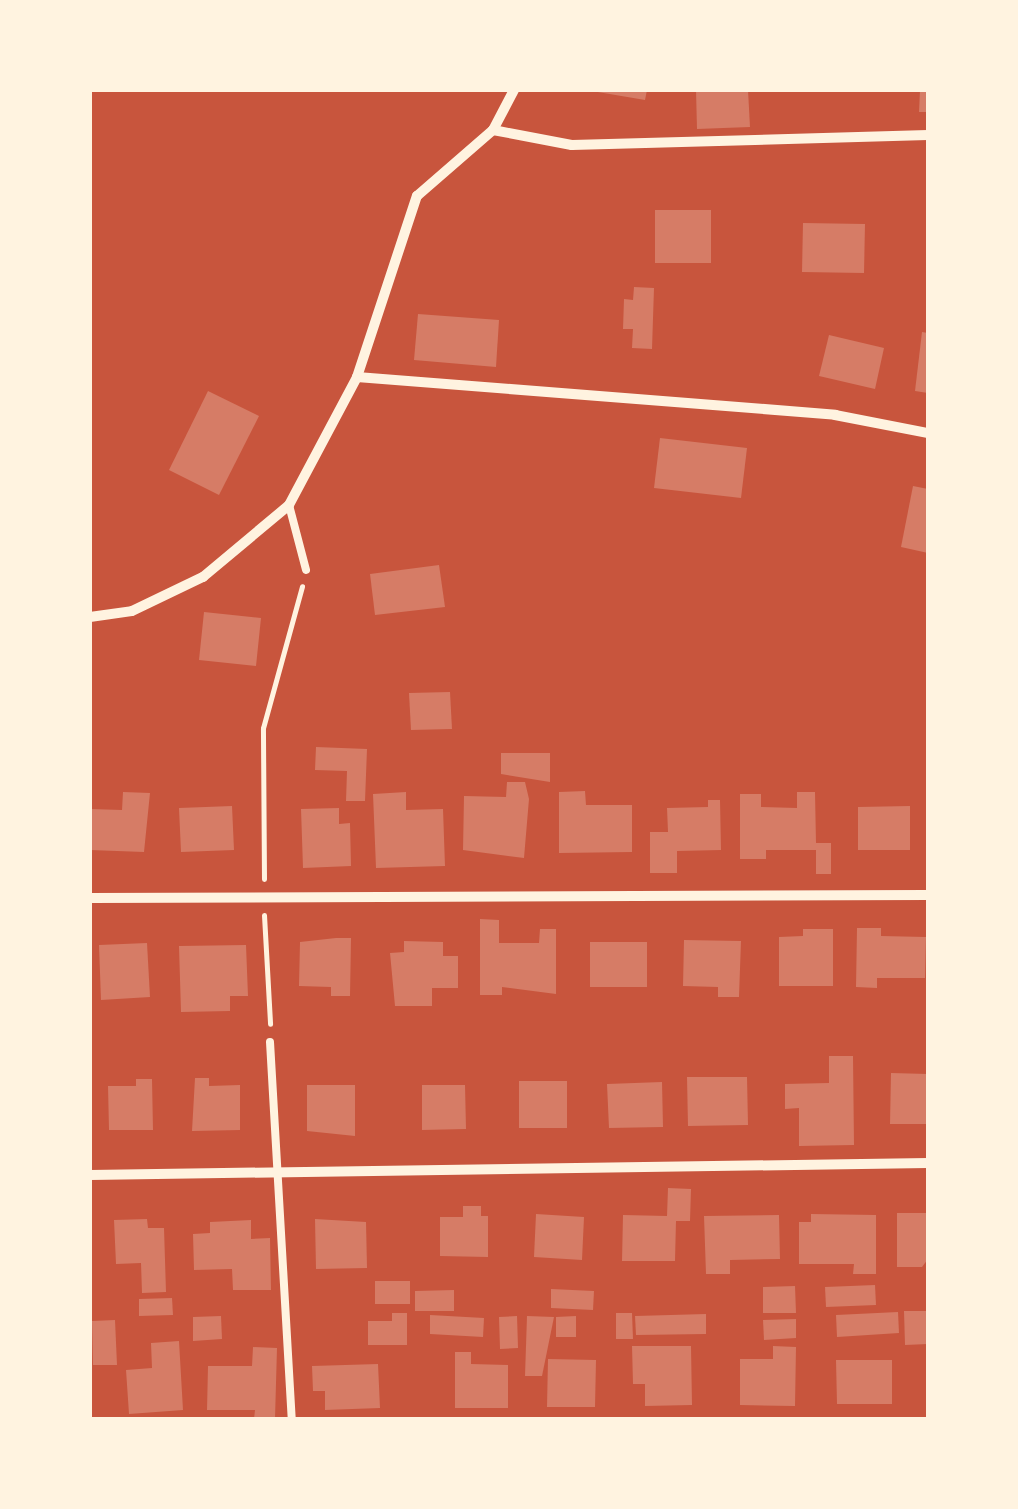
<!DOCTYPE html>
<html>
<head>
<meta charset="utf-8">
<style>
  body { margin:0 }
  #map { position:relative; width:1018px; height:1509px; overflow:hidden; background:#c8553d; font-family:Mulish,sans-serif }
  div>[style] { position:absolute }
  [style*='--x'] { left:calc(var(--x)*1px); top:calc(var(--y)*1px); width:calc(var(--w)*1px); rotate:calc(var(--a)*1deg) }
  .building>* { inset:0; background:#d67c66 }
  .path>* { height:5px; margin:-2.5px; padding:0 2.5px; transform-origin:2.5px; border-radius:2.5px; background:#fff3e0 }
  .service>* { height:8px; margin:-4px; padding:0 4px; transform-origin:4px; border-radius:4px; background:#fff3e0 }
  .minor>* { height:10px; margin:-5px; padding:0 5px; transform-origin:5px; border-radius:5px; background:#fff3e0 }
  span { translate:-50% -50%; white-space:nowrap; text-align:center; line-height:1.15; -webkit-text-stroke:10px #fff3e0; paint-order:stroke }
  .frame { position:absolute; inset:0; border:92px solid #fff3e0; pointer-events:none }
</style>
</head>
<body>
<div id="map">
  <div class="building">
    <div style="clip-path:polygon(586px 90px,647px 90px,645px 100px)"></div>
    <div style="clip-path:polygon(696px 90px,748px 90px,750px 127px,697px 129px)"></div>
    <div style="clip-path:polygon(920px 90px,928px 90px,928px 112px,919px 112px)"></div>
    <div style="clip-path:polygon(655px 210px,711px 210px,711px 263px,655px 263px)"></div>
    <div style="clip-path:polygon(803px 223px,865px 224px,864px 273px,802px 272px)"></div>
    <div style="clip-path:polygon(634px 287px,654px 288px,652px 349px,632px 348px,633px 329px,623px 329px,624px 299px,633px 300px)"></div>
    <div style="clip-path:polygon(418px 314px,499px 320px,496px 367px,414px 360px)"></div>
    <div style="clip-path:polygon(922px 332px,928px 333px,928px 393px,915px 391px)"></div>
    <div style="clip-path:polygon(829px 335px,884px 348px,875px 389px,819px 376px)"></div>
    <div style="clip-path:polygon(208px 391px,259px 416px,219px 495px,169px 470px)"></div>
    <div style="clip-path:polygon(660px 438px,747px 448px,741px 498px,654px 488px)"></div>
    <div style="clip-path:polygon(913px 486px,928px 489px,928px 553px,901px 547px)"></div>
    <div style="clip-path:polygon(439px 565px,445px 607px,375px 615px,370px 574px)"></div>
    <div style="clip-path:polygon(204px 612px,261px 618px,256px 666px,199px 660px)"></div>
    <div style="clip-path:polygon(450px 692px,452px 729px,411px 730px,409px 693px)"></div>
    <div style="clip-path:polygon(316px 747px,367px 749px,365px 801px,346px 801px,347px 771px,315px 770px)"></div>
    <div style="clip-path:polygon(501px 753px,550px 753px,550px 782px,501px 774px)"></div>
    <div style="clip-path:polygon(507px 782px,525px 782px,529px 799px,524px 858px,463px 850px,464px 796px,506px 797px)"></div>
    <div style="clip-path:polygon(585px 791px,586px 805px,632px 805px,632px 852px,559px 853px,559px 792px)"></div>
    <div style="clip-path:polygon(123px 792px,150px 793px,144px 852px,90px 850px,90px 809px,122px 810px)"></div>
    <div style="clip-path:polygon(406px 792px,406px 810px,443px 809px,445px 866px,376px 868px,373px 794px)"></div>
    <div style="clip-path:polygon(797px 792px,815px 792px,816px 843px,831px 843px,831px 874px,816px 874px,816px 850px,766px 850px,766px 859px,740px 859px,740px 794px,761px 794px,761px 807px,797px 808px)"></div>
    <div style="clip-path:polygon(708px 800px,720px 800px,721px 850px,677px 851px,677px 873px,650px 873px,650px 832px,668px 832px,667px 808px,708px 807px)"></div>
    <div style="clip-path:polygon(232px 806px,234px 850px,181px 852px,179px 808px)"></div>
    <div style="clip-path:polygon(910px 806px,910px 850px,858px 850px,858px 807px)"></div>
    <div style="clip-path:polygon(339px 808px,339px 824px,350px 823px,351px 866px,303px 868px,301px 809px)"></div>
    <div style="clip-path:polygon(480px 919px,499px 920px,499px 943px,539px 943px,540px 929px,556px 929px,556px 994px,502px 987px,502px 995px,480px 995px)"></div>
    <div style="clip-path:polygon(857px 928px,881px 928px,881px 936px,926px 937px,925px 978px,877px 978px,877px 988px,856px 987px)"></div>
    <div style="clip-path:polygon(803px 929px,833px 929px,833px 986px,779px 986px,779px 937px,803px 936px)"></div>
    <div style="clip-path:polygon(336px 938px,351px 938px,350px 996px,331px 996px,331px 987px,299px 986px,300px 942px)"></div>
    <div style="clip-path:polygon(684px 940px,741px 941px,739px 997px,718px 997px,718px 987px,683px 986px)"></div>
    <div style="clip-path:polygon(404px 941px,443px 942px,443px 956px,458px 956px,458px 988px,432px 988px,432px 1006px,395px 1006px,390px 953px,404px 952px)"></div>
    <div style="clip-path:polygon(590px 942px,647px 942px,647px 987px,590px 987px)"></div>
    <div style="clip-path:polygon(147px 943px,150px 997px,101px 1000px,99px 945px)"></div>
    <div style="clip-path:polygon(246px 945px,248px 996px,230px 996px,230px 1011px,181px 1012px,179px 946px)"></div>
    <div style="clip-path:polygon(829px 1056px,853px 1056px,854px 1145px,799px 1146px,799px 1108px,785px 1109px,785px 1084px,829px 1083px)"></div>
    <div style="clip-path:polygon(891px 1073px,928px 1074px,928px 1124px,890px 1124px)"></div>
    <div style="clip-path:polygon(687px 1077px,747px 1077px,748px 1125px,688px 1126px)"></div>
    <div style="clip-path:polygon(195px 1078px,209px 1078px,209px 1086px,240px 1085px,240px 1130px,192px 1131px)"></div>
    <div style="clip-path:polygon(136px 1079px,152px 1079px,153px 1130px,109px 1130px,108px 1086px,136px 1086px)"></div>
    <div style="clip-path:polygon(519px 1081px,567px 1081px,567px 1128px,519px 1128px)"></div>
    <div style="clip-path:polygon(662px 1082px,663px 1127px,609px 1128px,607px 1084px)"></div>
    <div style="clip-path:polygon(307px 1085px,355px 1085px,355px 1136px,307px 1131px)"></div>
    <div style="clip-path:polygon(422px 1085px,465px 1085px,466px 1129px,422px 1130px)"></div>
    <div style="clip-path:polygon(668px 1188px,691px 1189px,690px 1221px,676px 1221px,675px 1261px,622px 1261px,623px 1215px,667px 1216px)"></div>
    <div style="clip-path:polygon(463px 1206px,481px 1206px,481px 1216px,488px 1216px,488px 1257px,440px 1256px,440px 1217px,463px 1217px)"></div>
    <div style="clip-path:polygon(897px 1213px,928px 1213px,928px 1259px,922px 1267px,897px 1267px)"></div>
    <div style="clip-path:polygon(536px 1214px,584px 1217px,582px 1260px,534px 1257px)"></div>
    <div style="clip-path:polygon(811px 1214px,876px 1215px,876px 1274px,853px 1274px,854px 1264px,799px 1264px,799px 1222px,811px 1222px)"></div>
    <div style="clip-path:polygon(779px 1215px,780px 1259px,730px 1260px,730px 1274px,706px 1274px,704px 1216px)"></div>
    <div style="clip-path:polygon(147px 1219px,148px 1228px,164px 1228px,166px 1292px,142px 1293px,141px 1263px,116px 1264px,114px 1220px)"></div>
    <div style="clip-path:polygon(315px 1219px,366px 1222px,367px 1268px,316px 1269px)"></div>
    <div style="clip-path:polygon(251px 1220px,251px 1239px,270px 1238px,271px 1290px,233px 1290px,232px 1269px,194px 1270px,193px 1234px,210px 1233px,210px 1222px)"></div>
    <div style="clip-path:polygon(375px 1281px,410px 1281px,410px 1304px,375px 1304px)"></div>
    <div style="clip-path:polygon(875px 1285px,876px 1305px,826px 1307px,825px 1287px)"></div>
    <div style="clip-path:polygon(795px 1286px,796px 1313px,763px 1313px,763px 1287px)"></div>
    <div style="clip-path:polygon(551px 1289px,594px 1291px,593px 1310px,551px 1308px)"></div>
    <div style="clip-path:polygon(454px 1290px,454px 1311px,415px 1311px,415px 1291px)"></div>
    <div style="clip-path:polygon(172px 1298px,173px 1315px,139px 1316px,139px 1299px)"></div>
    <div style="clip-path:polygon(904px 1311px,928px 1311px,928px 1344px,905px 1345px)"></div>
    <div style="clip-path:polygon(898px 1312px,899px 1333px,837px 1337px,836px 1315px)"></div>
    <div style="clip-path:polygon(392px 1313px,407px 1313px,407px 1345px,368px 1345px,368px 1321px,392px 1321px)"></div>
    <div style="clip-path:polygon(616px 1313px,632px 1313px,633px 1339px,616px 1339px)"></div>
    <div style="clip-path:polygon(706px 1314px,706px 1334px,636px 1335px,635px 1316px)"></div>
    <div style="clip-path:polygon(430px 1315px,484px 1318px,483px 1337px,430px 1334px)"></div>
    <div style="clip-path:polygon(221px 1316px,222px 1339px,193px 1341px,193px 1317px)"></div>
    <div style="clip-path:polygon(517px 1316px,518px 1348px,500px 1349px,499px 1317px)"></div>
    <div style="clip-path:polygon(527px 1316px,554px 1317px,542px 1376px,525px 1376px)"></div>
    <div style="clip-path:polygon(576px 1316px,576px 1337px,556px 1337px,556px 1317px)"></div>
    <div style="clip-path:polygon(796px 1319px,796px 1338px,764px 1340px,763px 1320px)"></div>
    <div style="clip-path:polygon(115px 1320px,117px 1365px,93px 1365px,92px 1321px)"></div>
    <div style="clip-path:polygon(179px 1341px,183px 1410px,129px 1414px,126px 1370px,152px 1368px,151px 1343px)"></div>
    <div style="clip-path:polygon(632px 1346px,691px 1346px,692px 1405px,645px 1406px,645px 1384px,633px 1384px)"></div>
    <div style="clip-path:polygon(773px 1346px,796px 1347px,795px 1406px,740px 1405px,740px 1359px,773px 1359px)"></div>
    <div style="clip-path:polygon(253px 1347px,277px 1348px,275px 1419px,254px 1419px,255px 1410px,207px 1410px,208px 1366px,252px 1366px)"></div>
    <div style="clip-path:polygon(455px 1352px,471px 1352px,471px 1364px,508px 1365px,508px 1408px,455px 1408px)"></div>
    <div style="clip-path:polygon(548px 1359px,596px 1360px,595px 1407px,547px 1407px)"></div>
    <div style="clip-path:polygon(836px 1360px,892px 1360px,892px 1404px,837px 1404px)"></div>
    <div style="clip-path:polygon(378px 1364px,380px 1408px,325px 1410px,325px 1391px,313px 1391px,312px 1366px)"></div>
  </div>
  <div class="path">
    <div style="--x:264;--y:879;--w:151;--a:-90.4"></div>
    <div style="--x:263;--y:728;--w:147;--a:-74.6"></div>
    <div style="--x:264;--y:915;--w:109;--a:86.8"></div>
  </div>
  <div class="service">
    <div style="--x:289;--y:505;--w:67;--a:75.3"></div>
    <div style="--x:270;--y:1042;--w:378;--a:86.7"></div>
  </div>
  <div class="minor">
    <div style="--x:493;--y:130;--w:80;--a:10.8"></div>
    <div style="--x:572;--y:145;--w:356;--a:-1.6"></div>
    <div style="--x:357;--y:377;--w:480;--a:4.5"></div>
    <div style="--x:835;--y:415;--w:95;--a:11"></div>
    <div style="--x:90;--y:617;--w:42;--a:-8.1"></div>
    <div style="--x:132;--y:611;--w:79;--a:-25.6"></div>
    <div style="--x:203;--y:577;--w:112;--a:-39.9"></div>
    <div style="--x:289;--y:505;--w:145;--a:-62"></div>
    <div style="--x:357;--y:377;--w:191;--a:-71.7"></div>
    <div style="--x:417;--y:196;--w:101;--a:-41"></div>
    <div style="--x:493;--y:130;--w:45;--a:-62.3"></div>
    <div style="--x:90;--y:898;--w:838;--a:-0.21"></div>
    <div style="--x:90;--y:1175;--w:838;--a:-0.82"></div>
  </div>
  <div class="frame"></div>
</div>
</body>
</html>
